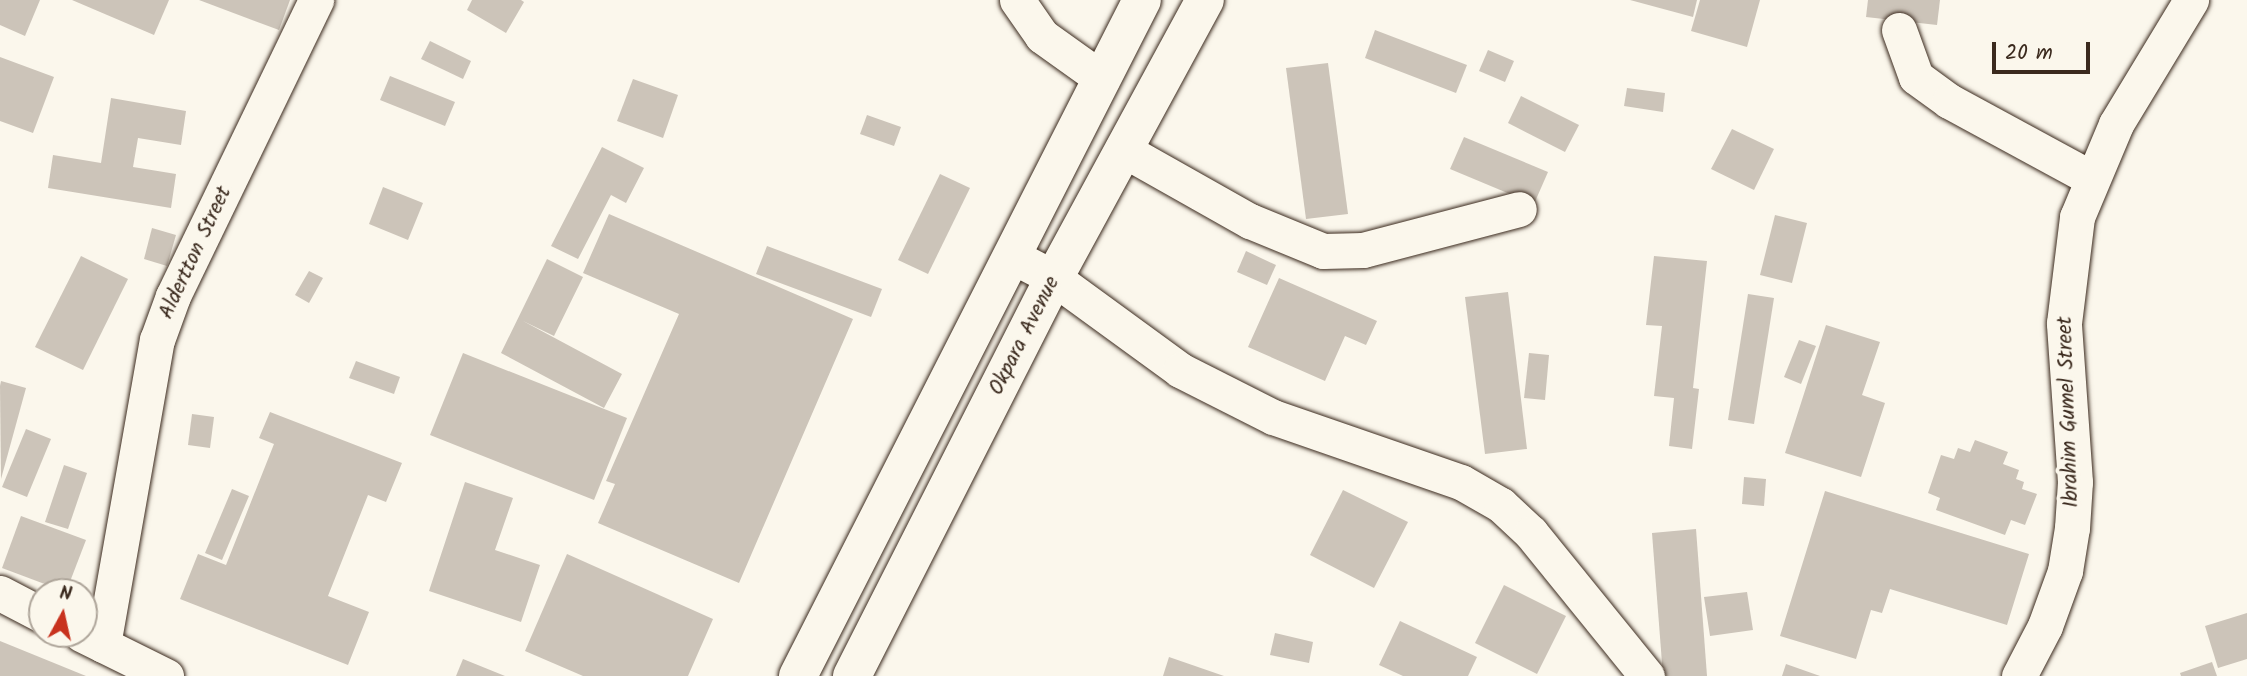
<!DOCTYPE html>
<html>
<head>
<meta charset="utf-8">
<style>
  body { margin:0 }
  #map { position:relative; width:2247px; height:676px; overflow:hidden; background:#fbf7ec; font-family:Kalam,sans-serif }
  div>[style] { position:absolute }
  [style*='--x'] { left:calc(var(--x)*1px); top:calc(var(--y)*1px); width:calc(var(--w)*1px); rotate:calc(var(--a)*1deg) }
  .building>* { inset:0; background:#ccc4b9 }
  .roads { filter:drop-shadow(0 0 2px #3b2a1e) drop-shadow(0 0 2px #3b2a1e) }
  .street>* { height:35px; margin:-17.5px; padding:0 17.5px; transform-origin:17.5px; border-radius:17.5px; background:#fbf7ec }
  .primary>* { height:38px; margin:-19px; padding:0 19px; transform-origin:19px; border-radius:19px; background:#fbf7ec }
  span { translate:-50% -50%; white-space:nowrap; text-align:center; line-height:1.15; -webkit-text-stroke:7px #fbf7ec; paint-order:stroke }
  .street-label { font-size:21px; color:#3b2a1e }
  .north { position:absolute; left:28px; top:578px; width:70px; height:70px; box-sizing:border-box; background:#fbf7ec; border:2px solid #aea59a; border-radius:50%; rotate:8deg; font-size:19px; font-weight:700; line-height:28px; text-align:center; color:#3b2a1e }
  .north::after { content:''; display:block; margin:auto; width:24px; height:32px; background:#c8321e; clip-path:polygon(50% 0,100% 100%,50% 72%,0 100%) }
  .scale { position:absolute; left:1992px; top:42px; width:98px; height:32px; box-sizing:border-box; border:4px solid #3b2a1e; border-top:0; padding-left:9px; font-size:21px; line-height:24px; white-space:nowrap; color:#3b2a1e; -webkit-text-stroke:5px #fbf7ec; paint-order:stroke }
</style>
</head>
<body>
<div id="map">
  <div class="building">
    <div style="clip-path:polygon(0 0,40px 0,25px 36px,0 25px)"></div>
    <div style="clip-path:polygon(72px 0,169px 0,154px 35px)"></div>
    <div style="clip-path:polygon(199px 0,290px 0,279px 30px)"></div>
    <div style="clip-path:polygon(472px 0,521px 0,524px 2px,506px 33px,467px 10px)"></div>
    <div style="clip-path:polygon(1630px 0,1697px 0,1693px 17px)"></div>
    <div style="clip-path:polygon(1700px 0,1760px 0,1747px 47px,1691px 31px)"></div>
    <div style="clip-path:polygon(1868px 0,1940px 0,1937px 25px,1866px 17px)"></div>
    <div style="clip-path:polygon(1375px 30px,1467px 65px,1456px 93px,1365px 58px)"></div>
    <div style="clip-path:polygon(430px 41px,471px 61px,463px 79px,421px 59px)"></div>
    <div style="clip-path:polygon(1488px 50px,1514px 61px,1505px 82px,1479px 71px)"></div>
    <div style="clip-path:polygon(0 57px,54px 77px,33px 133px,0 121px)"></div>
    <div style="clip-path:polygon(1328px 63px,1348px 214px,1306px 219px,1286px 68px)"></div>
    <div style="clip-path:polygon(390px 76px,455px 102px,445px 126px,380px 100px)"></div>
    <div style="clip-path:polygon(633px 79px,678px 95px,663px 138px,617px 121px)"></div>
    <div style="clip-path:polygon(1627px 88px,1665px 93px,1663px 112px,1624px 106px)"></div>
    <div style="clip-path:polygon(1521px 96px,1579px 125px,1565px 152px,1508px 123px)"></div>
    <div style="clip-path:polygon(111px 98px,186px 111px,181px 145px,138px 138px,133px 167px,176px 174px,171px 208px,48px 188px,53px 155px,101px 163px)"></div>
    <div style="clip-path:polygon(867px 115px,901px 127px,894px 146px,860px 134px)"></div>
    <div style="clip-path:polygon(1732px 129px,1774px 149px,1754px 190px,1711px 169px)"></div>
    <div style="clip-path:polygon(1464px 137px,1548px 172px,1534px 204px,1450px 169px)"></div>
    <div style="clip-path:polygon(602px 147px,644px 168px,626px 203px,611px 195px,578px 259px,551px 246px)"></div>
    <div style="clip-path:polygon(940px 174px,970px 188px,928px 274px,898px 260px)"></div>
    <div style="clip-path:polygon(383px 187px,423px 203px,408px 240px,369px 224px)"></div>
    <div style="clip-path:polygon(609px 214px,853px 319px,739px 583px,598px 523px,615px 484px,606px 481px,679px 314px,583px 273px)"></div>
    <div style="clip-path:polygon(1775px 215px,1807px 223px,1792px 283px,1760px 275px)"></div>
    <div style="clip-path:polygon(152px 228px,176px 235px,167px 266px,144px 259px)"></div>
    <div style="clip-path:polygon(767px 246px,882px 289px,871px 317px,756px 274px)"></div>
    <div style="clip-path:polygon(1246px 251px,1276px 265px,1267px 285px,1237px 272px)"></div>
    <div style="clip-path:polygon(81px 256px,128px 279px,83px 370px,35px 347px)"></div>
    <div style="clip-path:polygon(1654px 256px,1707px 261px,1693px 388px,1699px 389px,1692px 449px,1669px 446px,1674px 398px,1654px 396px,1662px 326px,1646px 325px)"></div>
    <div style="clip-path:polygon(547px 259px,583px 277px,554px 336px,523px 321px,622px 374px,604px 408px,501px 353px)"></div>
    <div style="clip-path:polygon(309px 271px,323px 278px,309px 303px,295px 295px)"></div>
    <div style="clip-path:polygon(1279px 278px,1377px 321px,1366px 345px,1345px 336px,1325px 381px,1248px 347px)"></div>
    <div style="clip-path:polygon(1508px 292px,1527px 449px,1485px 454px,1465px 297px)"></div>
    <div style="clip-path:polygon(1748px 294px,1774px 298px,1754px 424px,1728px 420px)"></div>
    <div style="clip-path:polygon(1826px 325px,1880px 342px,1862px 395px,1885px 403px,1861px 477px,1785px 453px)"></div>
    <div style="clip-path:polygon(1799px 340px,1816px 346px,1801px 384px,1784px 377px)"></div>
    <div style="clip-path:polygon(463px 353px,627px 418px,594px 500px,430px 435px)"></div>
    <div style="clip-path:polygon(1529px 353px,1549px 355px,1545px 400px,1524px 398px)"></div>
    <div style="clip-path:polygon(356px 361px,400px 377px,394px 394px,349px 378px)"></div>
    <div style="clip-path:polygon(1px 381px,26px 388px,1px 479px,0 386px)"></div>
    <div style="clip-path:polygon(270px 412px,402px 463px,386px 502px,368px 495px,328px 596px,369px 612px,348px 665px,180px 599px,198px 554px,226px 565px,274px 444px,259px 438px)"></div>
    <div style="clip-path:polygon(192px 414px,214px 417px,210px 448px,188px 445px)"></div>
    <div style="clip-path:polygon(26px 429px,51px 439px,27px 497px,2px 487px)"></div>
    <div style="clip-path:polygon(1975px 440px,2008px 452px,2003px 464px,2019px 470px,2016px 479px,2024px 482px,2022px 489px,2037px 494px,2025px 525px,2011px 520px,2005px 535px,1936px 510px,1940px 498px,1928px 493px,1941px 455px,1954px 459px,1958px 448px,1970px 452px)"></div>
    <div style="clip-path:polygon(64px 465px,87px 473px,68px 529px,45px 522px)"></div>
    <div style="clip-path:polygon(1744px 477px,1766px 479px,1764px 506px,1742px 504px)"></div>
    <div style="clip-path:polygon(465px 482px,513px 498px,495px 550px,540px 565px,521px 622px,429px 591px)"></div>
    <div style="clip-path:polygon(232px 489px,249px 496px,222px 560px,205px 553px)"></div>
    <div style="clip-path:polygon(1343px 490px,1408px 522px,1374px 588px,1310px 555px)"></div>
    <div style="clip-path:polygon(1825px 491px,2029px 554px,2007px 625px,1890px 589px,1882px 613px,1871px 610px,1856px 659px,1780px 636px)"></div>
    <div style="clip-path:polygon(21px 516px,86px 540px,66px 592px,2px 568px)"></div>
    <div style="clip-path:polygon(1696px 529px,1707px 676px,1663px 676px,1652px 533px)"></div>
    <div style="clip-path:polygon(567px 554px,713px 619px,688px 676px,583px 676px,525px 651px)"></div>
    <div style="clip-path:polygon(1504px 585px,1566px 616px,1537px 674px,1475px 643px)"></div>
    <div style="clip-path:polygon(1747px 592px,1753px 630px,1710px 636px,1704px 597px)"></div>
    <div style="clip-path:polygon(2247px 613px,2247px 659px,2218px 668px,2205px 626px)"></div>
    <div style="clip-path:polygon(1400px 621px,1477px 657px,1468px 676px,1403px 676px,1379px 665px)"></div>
    <div style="clip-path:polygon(1275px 633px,1313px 642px,1309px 663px,1270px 655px)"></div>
    <div style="clip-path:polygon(0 641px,86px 676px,0 676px)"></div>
    <div style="clip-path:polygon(1169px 657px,1224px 676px,1163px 676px)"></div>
    <div style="clip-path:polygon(463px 659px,505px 676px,456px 676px)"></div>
    <div style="clip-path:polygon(2212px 662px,2217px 676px,2181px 676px,2180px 673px)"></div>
    <div style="clip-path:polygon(1786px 664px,1820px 676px,1782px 676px)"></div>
  </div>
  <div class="roads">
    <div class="street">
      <div style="--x:1017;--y:0;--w:44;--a:55.2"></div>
      <div style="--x:1042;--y:36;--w:74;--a:35.6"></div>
      <div style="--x:1899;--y:30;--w:50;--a:70.1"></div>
      <div style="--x:1916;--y:77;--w:41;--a:36"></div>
      <div style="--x:1949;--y:101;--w:162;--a:28.5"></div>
      <div style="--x:1122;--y:149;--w:147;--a:29.4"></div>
      <div style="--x:1250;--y:221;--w:79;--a:22.3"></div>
      <div style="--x:1323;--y:251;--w:40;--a:-1.4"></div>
      <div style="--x:1363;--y:250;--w:161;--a:-14.7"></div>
      <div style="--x:1012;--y:256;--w:47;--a:27.6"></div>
      <div style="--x:1054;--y:278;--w:156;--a:36.1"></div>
      <div style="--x:1180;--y:370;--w:104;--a:26.8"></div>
      <div style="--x:1273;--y:417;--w:199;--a:19.1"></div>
      <div style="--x:1461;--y:482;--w:46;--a:29.9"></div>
      <div style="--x:1501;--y:505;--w:41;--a:43"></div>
      <div style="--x:1531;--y:533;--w:184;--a:51"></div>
      <div style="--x:0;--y:593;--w:47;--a:27.6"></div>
      <div style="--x:81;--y:634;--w:95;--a:26.3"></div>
      <div style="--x:103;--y:645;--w:310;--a:-80"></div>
      <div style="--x:157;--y:340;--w:47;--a:-70"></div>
      <div style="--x:173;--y:296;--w:329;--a:-64.2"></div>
      <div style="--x:2019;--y:676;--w:56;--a:-62.5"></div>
      <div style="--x:2045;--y:626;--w:59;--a:-70"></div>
      <div style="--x:2065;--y:571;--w:44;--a:-80.8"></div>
      <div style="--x:2072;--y:528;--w:46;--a:-86.3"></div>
      <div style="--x:2075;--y:482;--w:159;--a:-94"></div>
      <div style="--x:2064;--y:323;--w:107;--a:-83"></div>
      <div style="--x:2077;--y:217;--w:101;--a:-67.2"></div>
      <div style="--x:2116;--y:124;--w:145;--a:-58.8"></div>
    </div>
    <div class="primary">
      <div style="--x:798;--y:676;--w:758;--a:-63.03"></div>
      <div style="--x:852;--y:676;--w:446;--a:-63.1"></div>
      <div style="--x:1054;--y:278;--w:316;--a:-61.5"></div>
    </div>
  </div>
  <div class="street-label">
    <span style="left:196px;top:253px;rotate:-65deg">Aldertton Street</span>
    <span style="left:1025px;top:336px;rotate:-63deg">Okpara Avenue</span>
    <span style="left:2069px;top:412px;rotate:-92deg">Ibrahim Gumel Street</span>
  </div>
  <div class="north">N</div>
  <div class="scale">20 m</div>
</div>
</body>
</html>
